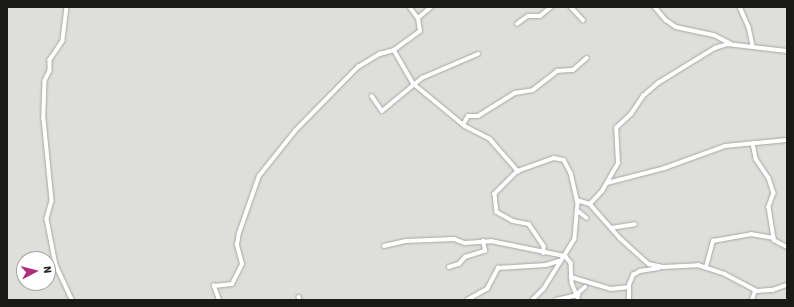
<!DOCTYPE html>
<html>
<head>
<meta charset="utf-8">
<style>
  body { margin:0 }
  #map { position:relative; width:794px; height:307px; overflow:hidden; background:#dededa; font-family:"Source Sans 3",sans-serif }
  div>[style] { position:absolute }
  [style*='--x'] { left:calc(var(--x)*1px); top:calc(var(--y)*1px); width:calc(var(--w)*1px); rotate:calc(var(--a)*1deg) }
  .roads { filter:drop-shadow(0 0 1px #a6a7a3) drop-shadow(0 0 1px #a6a7a3) }
  .minor>* { height:3.5px; margin:-1.75px; padding:0 1.75px; transform-origin:1.75px; border-radius:1.75px; background:#fff }
  span { translate:-50% -50%; white-space:nowrap; text-align:center; line-height:1.15; -webkit-text-stroke:4px #fff; paint-order:stroke }
  .frame { position:absolute; inset:0; border:8px solid #191a18; pointer-events:none }
  .north { position:absolute; left:16px; top:251px; width:40px; height:40px; box-sizing:border-box; background:#fff; border:1px solid #a3a3a3; border-radius:50%; rotate:83deg; font-size:11px; font-weight:700; line-height:16px; text-align:center; color:#191a18 }
  .north::after { content:''; display:block; margin:auto; width:14px; height:18px; background:#ad2f7e; clip-path:polygon(50% 0,100% 100%,50% 72%,0 100%) }
</style>
</head>
<body>
<div id="map">
  <div class="roads">
    <div class="minor">
      <div style="--x:67;--y:7;--w:34;--a:97"></div>
      <div style="--x:63;--y:41;--w:23;--a:124"></div>
      <div style="--x:50;--y:60;--w:11;--a:90"></div>
      <div style="--x:50;--y:71;--w:11;--a:117"></div>
      <div style="--x:45;--y:81;--w:38;--a:92"></div>
      <div style="--x:44;--y:119;--w:82;--a:84.4"></div>
      <div style="--x:52;--y:201;--w:19;--a:106"></div>
      <div style="--x:47;--y:219;--w:47;--a:78.9"></div>
      <div style="--x:56;--y:265;--w:38;--a:65"></div>
      <div style="--x:410;--y:7;--w:14;--a:54"></div>
      <div style="--x:571;--y:7;--w:18;--a:47"></div>
      <div style="--x:655;--y:7;--w:17;--a:50"></div>
      <div style="--x:666;--y:20;--w:12;--a:35"></div>
      <div style="--x:676;--y:27;--w:39;--a:12"></div>
      <div style="--x:714;--y:35;--w:18;--a:27"></div>
      <div style="--x:740;--y:7;--w:22;--a:66"></div>
      <div style="--x:749;--y:27;--w:19;--a:78"></div>
      <div style="--x:517;--y:24;--w:14;--a:-36"></div>
      <div style="--x:528;--y:16;--w:12;--a:0"></div>
      <div style="--x:540;--y:16;--w:14;--a:-39"></div>
      <div style="--x:394;--y:50;--w:39;--a:60"></div>
      <div style="--x:414;--y:84;--w:66;--a:39.5"></div>
      <div style="--x:465;--y:126;--w:28;--a:27"></div>
      <div style="--x:490;--y:139;--w:43;--a:48.8"></div>
      <div style="--x:518;--y:171;--w:38;--a:-20"></div>
      <div style="--x:554;--y:158;--w:10;--a:11"></div>
      <div style="--x:564;--y:160;--w:15;--a:62"></div>
      <div style="--x:571;--y:173;--w:31;--a:77"></div>
      <div style="--x:578;--y:203;--w:36;--a:95"></div>
      <div style="--x:575;--y:239;--w:59;--a:121.8"></div>
      <div style="--x:544;--y:289;--w:16;--a:135"></div>
      <div style="--x:372;--y:96;--w:18;--a:56"></div>
      <div style="--x:382;--y:111;--w:52;--a:-39.5"></div>
      <div style="--x:422;--y:78;--w:61;--a:-23.2"></div>
      <div style="--x:463;--y:125;--w:10;--a:-61"></div>
      <div style="--x:468;--y:116;--w:10;--a:0"></div>
      <div style="--x:478;--y:116;--w:44;--a:-31.9"></div>
      <div style="--x:515;--y:93;--w:18;--a:-9"></div>
      <div style="--x:533;--y:90;--w:31;--a:-38"></div>
      <div style="--x:557;--y:71;--w:16;--a:-4"></div>
      <div style="--x:573;--y:70;--w:18;--a:-41"></div>
      <div style="--x:753;--y:143;--w:16;--a:79"></div>
      <div style="--x:756;--y:159;--w:23;--a:56"></div>
      <div style="--x:769;--y:178;--w:16;--a:72"></div>
      <div style="--x:774;--y:193;--w:15;--a:110"></div>
      <div style="--x:769;--y:207;--w:33;--a:81"></div>
      <div style="--x:774;--y:240;--w:15;--a:28"></div>
      <div style="--x:518;--y:171;--w:33;--a:135"></div>
      <div style="--x:495;--y:194;--w:18;--a:84"></div>
      <div style="--x:497;--y:212;--w:18;--a:29"></div>
      <div style="--x:513;--y:221;--w:16;--a:11"></div>
      <div style="--x:529;--y:224;--w:27;--a:56"></div>
      <div style="--x:544;--y:246;--w:7;--a:90"></div>
      <div style="--x:607;--y:183;--w:60;--a:-14.5"></div>
      <div style="--x:665;--y:168;--w:64;--a:-20.1"></div>
      <div style="--x:725;--y:146;--w:62;--a:-5.5"></div>
      <div style="--x:577;--y:200;--w:14;--a:17"></div>
      <div style="--x:590;--y:204;--w:18;--a:-47"></div>
      <div style="--x:602;--y:191;--w:32;--a:-60"></div>
      <div style="--x:618;--y:163;--w:35;--a:-93"></div>
      <div style="--x:616;--y:128;--w:21;--a:-43"></div>
      <div style="--x:631;--y:114;--w:22;--a:-56"></div>
      <div style="--x:643;--y:96;--w:20;--a:-41"></div>
      <div style="--x:658;--y:83;--w:67;--a:-31.6"></div>
      <div style="--x:715;--y:48;--w:13;--a:-18"></div>
      <div style="--x:727;--y:44;--w:60;--a:6.7"></div>
      <div style="--x:590;--y:204;--w:45;--a:48.6"></div>
      <div style="--x:620;--y:238;--w:39;--a:42"></div>
      <div style="--x:649;--y:264;--w:14;--a:12"></div>
      <div style="--x:663;--y:267;--w:35;--a:-3"></div>
      <div style="--x:698;--y:265;--w:28;--a:18"></div>
      <div style="--x:725;--y:274;--w:36;--a:28"></div>
      <div style="--x:757;--y:291;--w:16;--a:-4"></div>
      <div style="--x:773;--y:290;--w:15;--a:-20"></div>
      <div style="--x:578;--y:211;--w:11;--a:38"></div>
      <div style="--x:611;--y:228;--w:24;--a:-9"></div>
      <div style="--x:384;--y:246;--w:23;--a:-13"></div>
      <div style="--x:406;--y:241;--w:48;--a:-2.4"></div>
      <div style="--x:454;--y:239;--w:12;--a:20"></div>
      <div style="--x:465;--y:243;--w:26;--a:-4"></div>
      <div style="--x:491;--y:241;--w:76;--a:11.5"></div>
      <div style="--x:565;--y:256;--w:9;--a:49"></div>
      <div style="--x:571;--y:263;--w:20;--a:87"></div>
      <div style="--x:572;--y:283;--w:18;--a:68"></div>
      <div style="--x:449;--y:267;--w:10;--a:-17"></div>
      <div style="--x:459;--y:264;--w:9;--a:-49"></div>
      <div style="--x:465;--y:257;--w:21;--a:-17"></div>
      <div style="--x:485;--y:251;--w:10;--a:-101"></div>
      <div style="--x:706;--y:267;--w:27;--a:-75"></div>
      <div style="--x:713;--y:241;--w:39;--a:-10"></div>
      <div style="--x:751;--y:234;--w:23;--a:10"></div>
      <div style="--x:571;--y:277;--w:42;--a:16.7"></div>
      <div style="--x:611;--y:289;--w:18;--a:-6"></div>
      <div style="--x:578;--y:293;--w:9;--a:-41"></div>
      <div style="--x:299;--y:297;--w:3;--a:72"></div>
      <div style="--x:219;--y:300;--w:15;--a:-110"></div>
      <div style="--x:214;--y:286;--w:18;--a:-6"></div>
      <div style="--x:232;--y:284;--w:22;--a:-63"></div>
      <div style="--x:242;--y:264;--w:20;--a:-105"></div>
      <div style="--x:237;--y:245;--w:12;--a:-81"></div>
      <div style="--x:239;--y:233;--w:60;--a:-70.7"></div>
      <div style="--x:259;--y:176;--w:58;--a:-51.3"></div>
      <div style="--x:295;--y:131;--w:90;--a:-45.5"></div>
      <div style="--x:358;--y:67;--w:26;--a:-31"></div>
      <div style="--x:380;--y:54;--w:15;--a:-16"></div>
      <div style="--x:394;--y:50;--w:32;--a:-36"></div>
      <div style="--x:420;--y:31;--w:13;--a:-99"></div>
      <div style="--x:418;--y:18;--w:17;--a:-40"></div>
      <div style="--x:467;--y:300;--w:23;--a:-29"></div>
      <div style="--x:487;--y:289;--w:24;--a:-62"></div>
      <div style="--x:498;--y:268;--w:48;--a:-3.6"></div>
      <div style="--x:546;--y:265;--w:14;--a:-17"></div>
      <div style="--x:556;--y:300;--w:23;--a:-13"></div>
      <div style="--x:629;--y:300;--w:15;--a:-90"></div>
      <div style="--x:629;--y:285;--w:11;--a:-68"></div>
      <div style="--x:633;--y:275;--w:8;--a:-30"></div>
      <div style="--x:640;--y:271;--w:19;--a:-9"></div>
      <div style="--x:752;--y:300;--w:9;--a:-72"></div>
    </div>
  </div>
  <div class="frame"></div>
  <div class="north">N</div>
</div>
</body>
</html>
